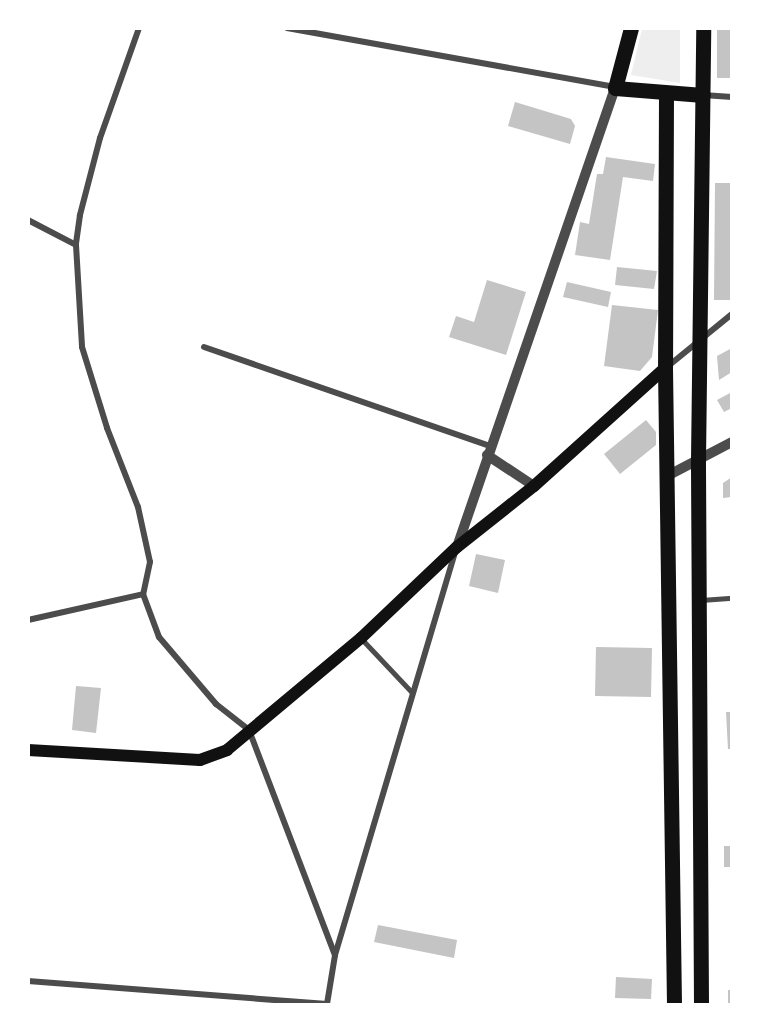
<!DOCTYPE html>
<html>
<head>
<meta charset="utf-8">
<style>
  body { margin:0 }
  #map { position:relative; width:760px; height:1033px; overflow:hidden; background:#fff; font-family:Cabin,sans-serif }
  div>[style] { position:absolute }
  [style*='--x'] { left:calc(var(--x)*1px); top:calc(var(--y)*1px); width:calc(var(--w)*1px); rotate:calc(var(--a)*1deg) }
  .green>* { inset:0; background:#eee }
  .building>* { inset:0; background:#c4c4c4 }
  .service>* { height:4.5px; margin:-2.25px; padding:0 2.25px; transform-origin:2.25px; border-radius:2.25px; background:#4c4c4c }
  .minor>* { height:6px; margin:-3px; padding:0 3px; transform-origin:3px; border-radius:3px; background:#4c4c4c }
  .tertiary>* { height:10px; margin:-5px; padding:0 5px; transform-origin:5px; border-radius:5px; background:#4c4c4c }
  .secondary>* { height:12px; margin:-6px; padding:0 6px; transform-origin:6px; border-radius:6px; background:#111 }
  .primary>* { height:15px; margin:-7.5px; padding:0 7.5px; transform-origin:7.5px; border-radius:7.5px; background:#111 }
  span { translate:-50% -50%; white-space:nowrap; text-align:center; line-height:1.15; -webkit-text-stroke:4.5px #fff; paint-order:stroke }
  .frame { position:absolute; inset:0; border:30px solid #fff; pointer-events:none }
</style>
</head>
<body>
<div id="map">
  <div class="green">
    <div style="clip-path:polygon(642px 29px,680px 29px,680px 83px,631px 75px)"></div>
  </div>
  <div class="building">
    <div style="clip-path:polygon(717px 29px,732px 29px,732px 78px,717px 78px)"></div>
    <div style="clip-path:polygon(515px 102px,571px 119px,575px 126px,570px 144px,508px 126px)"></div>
    <div style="clip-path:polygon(606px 157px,655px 164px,653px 181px,623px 177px,610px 260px,575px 255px,580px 222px,589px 224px,597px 174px,603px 174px)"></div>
    <div style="clip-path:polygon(715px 183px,732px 183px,732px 300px,714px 300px)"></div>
    <div style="clip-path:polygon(617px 267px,657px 271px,654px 289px,615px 285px)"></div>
    <div style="clip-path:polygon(487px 280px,526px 292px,506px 355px,449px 337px,456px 316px,474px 322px)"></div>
    <div style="clip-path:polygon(567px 282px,611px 292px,608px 307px,563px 297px)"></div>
    <div style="clip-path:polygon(612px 305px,658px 310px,652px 357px,640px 371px,604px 366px)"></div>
    <div style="clip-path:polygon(732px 348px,732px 372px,719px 380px,717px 356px)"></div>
    <div style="clip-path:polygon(732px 392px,732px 408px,724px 412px,717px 400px)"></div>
    <div style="clip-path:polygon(646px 420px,656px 432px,656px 445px,620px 474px,604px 454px)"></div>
    <div style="clip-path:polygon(732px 477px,732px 497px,723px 498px,723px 483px)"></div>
    <div style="clip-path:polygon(476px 554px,505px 560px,498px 593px,469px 586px)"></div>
    <div style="clip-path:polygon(596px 647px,652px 648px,651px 697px,595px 696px)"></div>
    <div style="clip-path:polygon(76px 686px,101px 688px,96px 733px,72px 730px)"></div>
    <div style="clip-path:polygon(726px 712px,732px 712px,732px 749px,728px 749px)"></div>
    <div style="clip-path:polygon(724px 846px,732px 846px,732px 867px,724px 867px)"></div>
    <div style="clip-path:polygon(378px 925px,457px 940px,454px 958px,374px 942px)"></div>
    <div style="clip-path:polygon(616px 977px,652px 979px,651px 999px,615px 998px)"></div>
    <div style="clip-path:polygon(728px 990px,732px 990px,732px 1004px,728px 1004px)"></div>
  </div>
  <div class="service">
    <div style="--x:701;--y:600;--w:31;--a:-4"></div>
    <div style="--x:362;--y:639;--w:73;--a:46.7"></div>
  </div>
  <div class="minor">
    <div style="--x:139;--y:28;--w:117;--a:109.5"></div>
    <div style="--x:100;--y:138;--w:80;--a:104.6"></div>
    <div style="--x:80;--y:215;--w:30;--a:98"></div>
    <div style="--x:76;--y:245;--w:102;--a:86.6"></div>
    <div style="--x:82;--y:347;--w:85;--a:72.8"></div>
    <div style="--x:107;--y:428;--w:85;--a:68.6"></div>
    <div style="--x:138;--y:507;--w:56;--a:77.7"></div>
    <div style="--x:150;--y:562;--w:33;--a:102"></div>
    <div style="--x:143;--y:594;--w:46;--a:69.6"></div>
    <div style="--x:159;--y:637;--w:88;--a:49.6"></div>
    <div style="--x:216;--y:704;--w:42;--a:38.2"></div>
    <div style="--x:249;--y:730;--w:241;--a:69.1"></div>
    <div style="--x:287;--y:28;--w:332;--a:10.2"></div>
    <div style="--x:703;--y:95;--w:29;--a:4"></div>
    <div style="--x:28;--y:220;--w:54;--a:27.5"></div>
    <div style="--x:204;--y:347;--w:303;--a:19.1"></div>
    <div style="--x:667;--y:367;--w:84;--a:-39.2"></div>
    <div style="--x:28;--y:620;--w:118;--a:-12.7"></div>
    <div style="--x:28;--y:981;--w:300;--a:4.4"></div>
    <div style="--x:327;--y:1004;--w:50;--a:-80.7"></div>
    <div style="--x:335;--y:955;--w:420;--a:-73.4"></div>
  </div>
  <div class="tertiary">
    <div style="--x:487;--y:455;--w:56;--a:33.4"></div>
    <div style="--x:667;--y:476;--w:73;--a:-27.6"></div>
    <div style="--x:457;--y:547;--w:485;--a:-71"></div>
  </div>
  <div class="secondary">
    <div style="--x:28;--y:750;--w:172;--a:3.3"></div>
    <div style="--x:200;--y:760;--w:29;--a:-20"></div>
    <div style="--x:227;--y:750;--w:175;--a:-39.9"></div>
    <div style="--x:361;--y:638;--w:132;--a:-43.5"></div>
    <div style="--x:457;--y:547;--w:98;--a:-38.4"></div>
    <div style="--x:534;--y:486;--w:176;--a:-42"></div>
  </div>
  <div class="primary">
    <div style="--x:631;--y:28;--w:62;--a:104.9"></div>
    <div style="--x:615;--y:88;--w:88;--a:4.5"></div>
    <div style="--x:666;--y:93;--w:275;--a:90.2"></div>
    <div style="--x:665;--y:368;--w:636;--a:89.19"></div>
    <div style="--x:701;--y:1004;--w:544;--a:-90.32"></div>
    <div style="--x:698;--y:460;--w:432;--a:-89.3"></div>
  </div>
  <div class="frame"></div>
</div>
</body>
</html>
